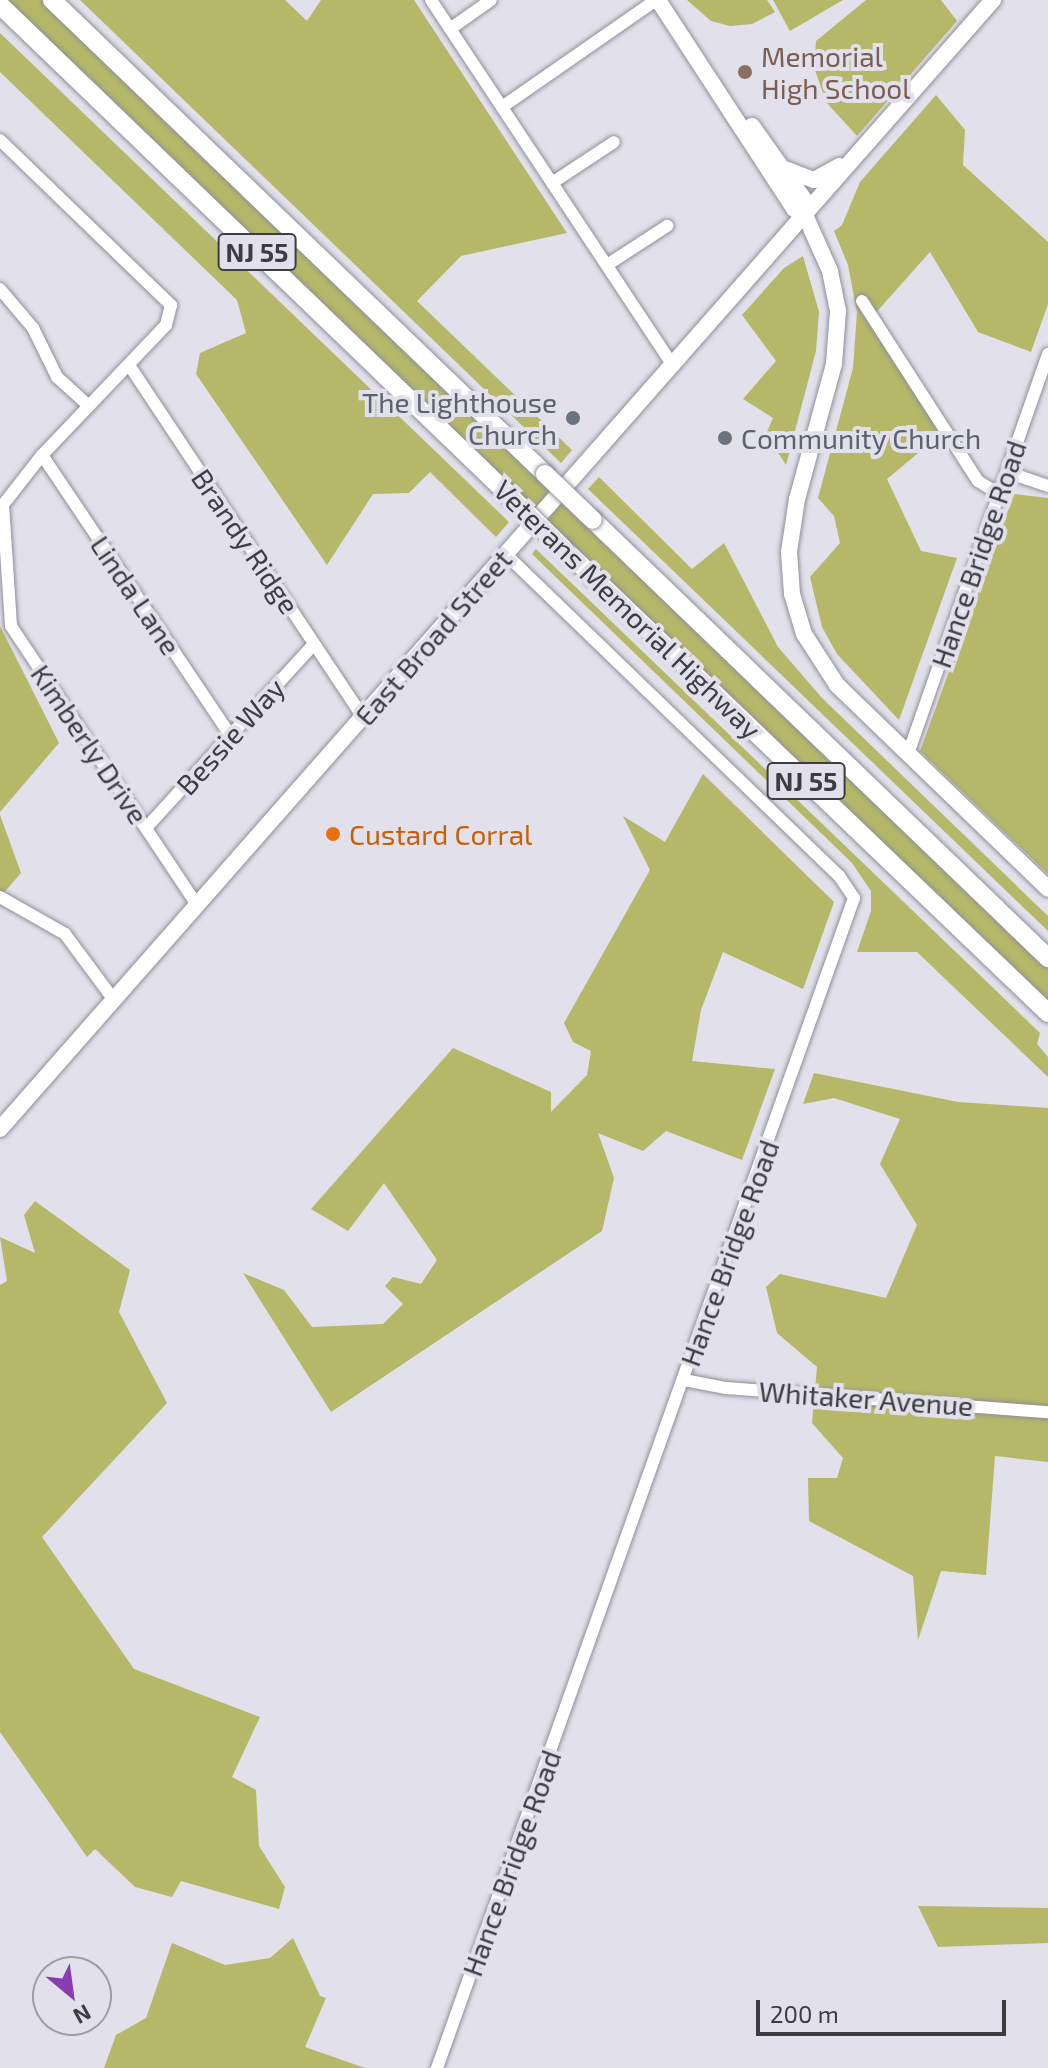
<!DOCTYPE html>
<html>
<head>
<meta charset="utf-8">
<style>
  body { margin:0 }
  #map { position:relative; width:1048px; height:2068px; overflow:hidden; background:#e1e0eb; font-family:"Exo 2",sans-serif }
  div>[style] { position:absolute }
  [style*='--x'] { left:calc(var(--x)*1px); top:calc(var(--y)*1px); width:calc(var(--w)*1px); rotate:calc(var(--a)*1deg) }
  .green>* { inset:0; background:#b5b769 }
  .roads { filter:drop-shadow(0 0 2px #8f8e98) drop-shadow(0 0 2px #8f8e98) }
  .minor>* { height:12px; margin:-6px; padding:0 6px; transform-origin:6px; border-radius:6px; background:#fff }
  .major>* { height:16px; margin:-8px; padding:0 8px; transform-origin:8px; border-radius:8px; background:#fff }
  .highway>* { height:18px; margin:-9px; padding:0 9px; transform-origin:9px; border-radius:9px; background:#fff }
  .bridges { filter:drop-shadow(0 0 2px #8f8e98) drop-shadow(0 0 2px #8f8e98) }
  .highway-bridge>* { height:18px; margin:-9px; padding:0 9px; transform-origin:9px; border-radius:9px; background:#fff }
  .dots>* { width:22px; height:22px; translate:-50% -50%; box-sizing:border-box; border:4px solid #e1e0eb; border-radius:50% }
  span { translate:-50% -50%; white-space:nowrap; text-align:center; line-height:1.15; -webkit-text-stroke:8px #e1e0eb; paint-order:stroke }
  .shield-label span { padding:2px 6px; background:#e1e0eb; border:2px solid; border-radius:6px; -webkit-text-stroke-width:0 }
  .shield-label { font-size:26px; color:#3d3c41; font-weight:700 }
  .education-label { font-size:28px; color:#785e54 }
  .left { translate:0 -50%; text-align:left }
  .worship-label { font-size:28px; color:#5b616d }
  .right { translate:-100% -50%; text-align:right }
  .street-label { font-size:28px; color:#3d3c41 }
  .food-label { font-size:28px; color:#c56008 }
  .north { position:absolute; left:32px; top:1956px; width:80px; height:80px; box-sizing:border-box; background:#e1e0eb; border:2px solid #9f9ea7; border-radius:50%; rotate:151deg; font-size:22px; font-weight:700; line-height:32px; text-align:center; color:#3d3c41 }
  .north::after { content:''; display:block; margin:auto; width:28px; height:36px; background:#863eb1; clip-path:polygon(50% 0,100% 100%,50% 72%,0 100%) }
  .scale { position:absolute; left:756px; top:2000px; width:250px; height:36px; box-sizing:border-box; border:4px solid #3d3c41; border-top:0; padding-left:10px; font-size:24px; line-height:28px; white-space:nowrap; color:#3d3c41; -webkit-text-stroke:6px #e1e0eb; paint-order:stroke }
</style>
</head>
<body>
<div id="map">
  <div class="green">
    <div style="clip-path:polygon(0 0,46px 0,551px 490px,535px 511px)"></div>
    <div style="clip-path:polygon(80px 0,285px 0,307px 21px,321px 0,414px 0,567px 233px,461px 256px,417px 301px,572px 450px,561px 463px)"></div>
    <div style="clip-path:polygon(687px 0,767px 0,775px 12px,752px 24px,730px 26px,711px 21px)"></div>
    <div style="clip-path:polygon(773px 0,843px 0,790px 31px)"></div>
    <div style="clip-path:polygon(866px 0,941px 0,957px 21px,857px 136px,826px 102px,814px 67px,816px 41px)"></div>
    <div style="clip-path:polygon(0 33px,509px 522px,496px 537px,430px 472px,409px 493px,373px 494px,327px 565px,196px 374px,200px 353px,246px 333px,237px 300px,0 72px)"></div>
    <div style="clip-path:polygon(936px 95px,965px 130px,963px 165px,1048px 242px,1048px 304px,1031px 352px,978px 332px,930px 252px,872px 317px,946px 430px,887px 479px,921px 551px,957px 558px,899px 720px,837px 654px,822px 627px,810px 577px,840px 543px,834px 516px,818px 498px,853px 368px,857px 312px,848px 265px,834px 231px,842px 225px,860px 182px)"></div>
    <div style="clip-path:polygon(803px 256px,819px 312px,816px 351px,786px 465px,766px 434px,773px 418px,743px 399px,776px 361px,742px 315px,784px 268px)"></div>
    <div style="clip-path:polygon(599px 477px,692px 569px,724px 543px,778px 647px,822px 698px,1048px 916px,1048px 931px,588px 489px)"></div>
    <div style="clip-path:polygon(1014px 494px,1048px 498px,1048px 874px,920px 751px)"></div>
    <div style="clip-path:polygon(562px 500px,1048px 967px,1048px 1004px,545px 522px)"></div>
    <div style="clip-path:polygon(536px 549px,1040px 1033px,1037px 1044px,1048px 1057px,1048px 1077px,917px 952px,857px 952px,871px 911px,871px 891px,852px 863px,532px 554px)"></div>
    <div style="clip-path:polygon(0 626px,59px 743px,0 812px)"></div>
    <div style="clip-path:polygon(703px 774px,834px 902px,803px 989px,723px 952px,701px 1010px,692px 1061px,775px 1069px,742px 1160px,666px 1131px,643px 1151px,598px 1133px,614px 1178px,602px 1231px,331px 1412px,243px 1273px,284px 1290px,312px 1327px,383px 1324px,403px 1304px,385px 1286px,393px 1277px,421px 1284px,437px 1260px,384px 1183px,348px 1231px,311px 1209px,453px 1048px,551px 1092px,551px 1112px,587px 1075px,591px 1051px,573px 1042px,564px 1023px,650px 870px,623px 816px,665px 842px)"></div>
    <div style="clip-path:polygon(0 815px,21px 873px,0 897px)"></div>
    <div style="clip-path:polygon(814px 1073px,958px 1102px,1048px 1108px,1048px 1462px,995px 1456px,986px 1575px,941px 1571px,918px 1640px,913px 1576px,809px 1521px,808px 1478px,837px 1478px,843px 1458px,812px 1423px,817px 1367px,777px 1333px,766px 1287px,780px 1274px,886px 1298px,917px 1225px,880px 1164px,900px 1119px,834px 1098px,803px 1104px)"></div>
    <div style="clip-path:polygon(35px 1201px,130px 1270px,119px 1312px,167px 1403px,42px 1537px,134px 1669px,260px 1717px,232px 1777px,256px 1790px,259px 1846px,285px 1887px,279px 1909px,181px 1881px,172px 1897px,135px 1887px,95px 1849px,87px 1857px,0 1732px,0 1285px,7px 1281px,0 1237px,35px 1253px,24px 1215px)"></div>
    <div style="clip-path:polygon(918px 1906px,1048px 1908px,1048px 1943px,938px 1947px)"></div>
    <div style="clip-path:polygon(293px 1938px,320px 1996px,326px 1998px,305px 2047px,365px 2068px,104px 2068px,116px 2035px,146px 2018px,172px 1943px,225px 1965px,270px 1958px)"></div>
  </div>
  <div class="roads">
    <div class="minor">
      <div style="--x:431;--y:0;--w:438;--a:56.5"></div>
      <div style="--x:450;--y:29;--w:50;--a:-35.3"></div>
      <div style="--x:502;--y:107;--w:188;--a:-34.8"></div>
      <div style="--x:0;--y:140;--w:238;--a:44"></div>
      <div style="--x:171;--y:305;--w:21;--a:104"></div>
      <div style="--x:166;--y:325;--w:180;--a:133.6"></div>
      <div style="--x:42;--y:455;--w:63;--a:128"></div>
      <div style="--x:3;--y:505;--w:121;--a:86.2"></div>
      <div style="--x:11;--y:626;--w:335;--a:56.3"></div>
      <div style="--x:552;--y:183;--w:74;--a:-33.5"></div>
      <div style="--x:607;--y:265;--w:72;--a:-33"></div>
      <div style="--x:0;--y:289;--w:51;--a:49.8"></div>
      <div style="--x:33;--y:328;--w:55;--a:63.9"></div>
      <div style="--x:57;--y:377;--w:43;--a:42.2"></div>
      <div style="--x:862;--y:301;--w:214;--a:57.2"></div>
      <div style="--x:978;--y:481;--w:25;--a:32"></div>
      <div style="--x:129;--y:365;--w:423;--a:56.4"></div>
      <div style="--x:42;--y:455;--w:339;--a:56.1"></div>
      <div style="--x:1007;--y:472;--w:43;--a:18.9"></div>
      <div style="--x:908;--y:754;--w:424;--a:-70.7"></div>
      <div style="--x:146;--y:828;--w:249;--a:-47.6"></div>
      <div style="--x:0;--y:897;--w:75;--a:29.6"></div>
      <div style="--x:65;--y:934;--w:82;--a:53.4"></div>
      <div style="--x:684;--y:1380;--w:43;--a:10.8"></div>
      <div style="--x:726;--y:1388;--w:323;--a:4.3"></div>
      <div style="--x:437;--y:2068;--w:1242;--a:-70.38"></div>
      <div style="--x:854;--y:898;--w:27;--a:-124"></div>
      <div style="--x:839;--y:876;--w:463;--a:-136"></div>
    </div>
    <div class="major">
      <div style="--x:658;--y:0;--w:249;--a:56.9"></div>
      <div style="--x:794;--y:209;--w:13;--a:29"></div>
      <div style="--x:805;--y:215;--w:61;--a:65.9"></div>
      <div style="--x:830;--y:271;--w:41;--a:78.7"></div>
      <div style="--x:838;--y:311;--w:53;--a:94.3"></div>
      <div style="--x:834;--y:364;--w:140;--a:105.3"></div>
      <div style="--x:797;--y:499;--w:54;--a:98.6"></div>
      <div style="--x:789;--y:552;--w:42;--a:85.9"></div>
      <div style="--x:792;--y:594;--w:42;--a:73.3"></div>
      <div style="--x:804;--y:634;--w:61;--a:57.1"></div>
      <div style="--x:837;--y:685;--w:293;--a:44"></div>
      <div style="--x:752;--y:126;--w:93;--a:54.6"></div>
      <div style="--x:806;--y:202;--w:13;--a:94"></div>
      <div style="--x:785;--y:169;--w:31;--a:21"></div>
      <div style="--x:814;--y:180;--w:29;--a:-29"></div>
      <div style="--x:0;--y:1129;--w:1504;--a:-48.67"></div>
    </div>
    <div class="highway">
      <div style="--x:52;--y:0;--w:684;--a:43.87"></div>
      <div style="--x:0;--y:5;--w:714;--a:43.92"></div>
      <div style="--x:593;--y:520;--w:632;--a:43.91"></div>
      <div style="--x:563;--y:548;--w:672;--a:43.79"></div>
    </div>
  </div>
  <div class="bridges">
    <div class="highway-bridge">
      <div style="--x:545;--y:474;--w:66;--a:43.8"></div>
      <div style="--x:514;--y:500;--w:69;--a:44.4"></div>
    </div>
  </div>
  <div class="dots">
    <div style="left:745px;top:72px;background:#8d6e63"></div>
    <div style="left:573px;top:418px;background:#6b7280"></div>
    <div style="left:725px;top:438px;background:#6b7280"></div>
    <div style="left:333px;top:834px;background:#e8710a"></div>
  </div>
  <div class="shield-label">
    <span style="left:257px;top:252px">NJ 55</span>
    <span style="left:806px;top:781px">NJ 55</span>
  </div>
  <div class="education-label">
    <span class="left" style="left:761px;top:72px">Memorial<br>High School</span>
  </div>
  <div class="worship-label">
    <span class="right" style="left:557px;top:418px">The Lighthouse<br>Church</span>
    <span class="left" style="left:741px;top:438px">Community Church</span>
  </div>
  <div class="street-label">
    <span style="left:246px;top:541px;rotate:56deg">Brandy Ridge</span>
    <span style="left:978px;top:554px;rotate:-71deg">Hance Bridge Road</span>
    <span style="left:136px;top:595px;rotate:56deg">Linda Lane</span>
    <span style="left:628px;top:609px;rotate:44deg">Veterans Memorial Highway</span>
    <span style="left:433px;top:637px;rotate:-49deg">East Broad Street</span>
    <span style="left:230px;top:736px;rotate:-48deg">Bessie Way</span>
    <span style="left:90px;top:744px;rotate:56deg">Kimberly Drive</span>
    <span style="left:729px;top:1253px;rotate:-70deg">Hance Bridge Road</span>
    <span style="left:866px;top:1398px;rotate:4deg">Whitaker Avenue</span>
    <span style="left:511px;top:1863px;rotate:-70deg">Hance Bridge Road</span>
  </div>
  <div class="food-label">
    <span class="left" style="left:349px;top:834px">Custard Corral</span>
  </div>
  <div class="north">N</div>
  <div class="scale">200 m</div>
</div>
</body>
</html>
